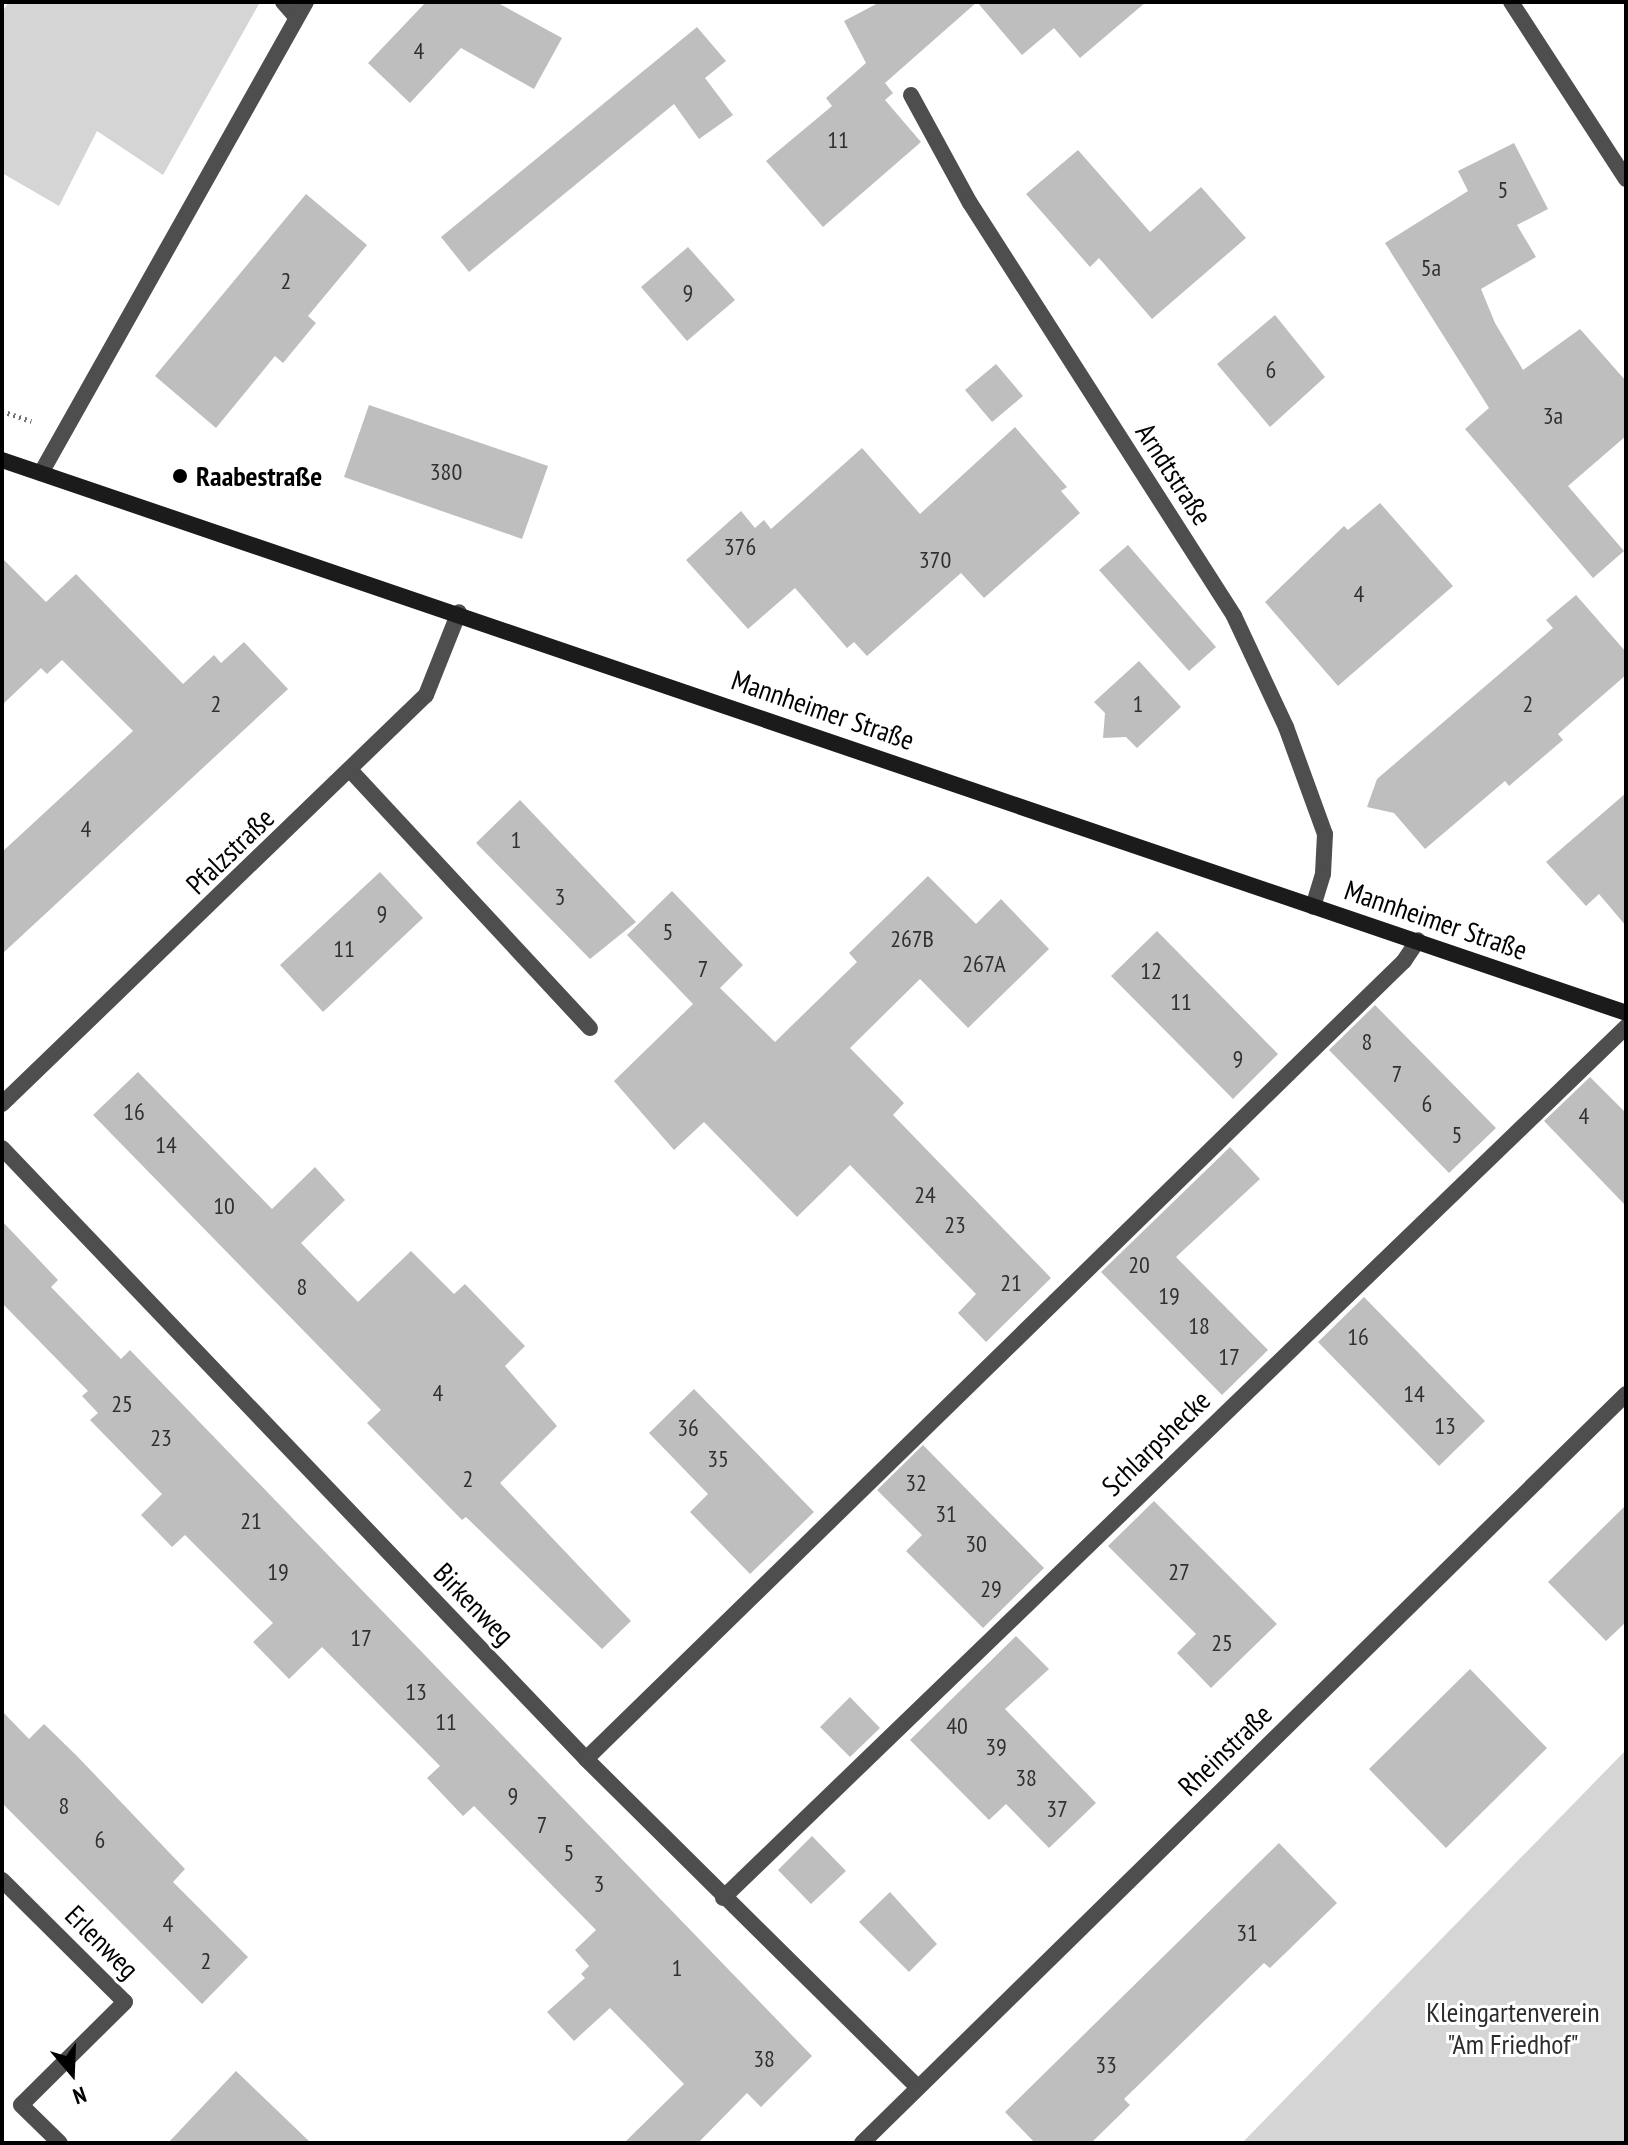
<!DOCTYPE html>
<html>
<head>
<meta charset="utf-8">
<style>
  body { margin:0 }
  #map { position:relative; width:1628px; height:2145px; overflow:hidden; background:#fff; font-family:"PT Sans Narrow",sans-serif }
  div>[style] { position:absolute }
  [style*='--x'] { left:calc(var(--x)*1px); top:calc(var(--y)*1px); width:calc(var(--w)*1px); rotate:calc(var(--a)*1deg) }
  .green>* { inset:0; background:#d5d5d5 }
  .building>* { inset:0; background:#bebebe }
  .path>* { height:5px; margin-top:-2.5px; transform-origin:0; background:repeating-linear-gradient(90deg,#707070 0 2px,transparent 0 6px) }
  .lane>* { height:16px; margin:-8px; padding:0 8px; transform-origin:8px; border-radius:8px; background:#4e4e4e }
  .street>* { height:16px; margin:-8px; padding:0 8px; transform-origin:8px; border-radius:8px; background:#4e4e4e }
  .secondary>* { height:16px; margin:-8px; padding:0 8px; transform-origin:8px; border-radius:8px; background:#1b1b1b }
  .dots>* { width:22px; height:22px; translate:-50% -50%; box-sizing:border-box; border:4px solid #fff; border-radius:50% }
  span { translate:-50% -50%; white-space:nowrap; text-align:center; line-height:1.15; -webkit-text-stroke:6px #fff; paint-order:stroke }
  .number-label { font-size:24px; color:#303030 }
  .number-label span { -webkit-text-stroke-width:0 }
  .street-label { font-size:28px; color:#000 }
  .poi-label { font-size:28px; color:#000; font-weight:700 }
  .left { translate:0 -50%; text-align:left }
  .park-label { font-size:28px; color:#2c2c2c }
  .frame { position:absolute; inset:0; border:4px solid #000; pointer-events:none }
  .north { position:absolute; left:32px; top:2033px; width:80px; height:80px; -webkit-text-stroke:6px #fff; paint-order:stroke; rotate:161deg; font-size:22px; font-weight:700; line-height:32px; text-align:center; color:#000 }
  .north::after { content:''; display:block; margin:auto; width:28px; height:36px; background:#000; clip-path:polygon(50% 0,100% 100%,50% 72%,0 100%) }
</style>
</head>
<body>
<div id="map">
  <div class="green">
    <div style="clip-path:polygon(9px 2px,260px 2px,163px 175px,97px 131px,59px 206px,2px 173px,2px 12px)"></div>
    <div style="clip-path:polygon(1626px 1750px,1626px 2143px,1242px 2143px)"></div>
  </div>
  <div class="building">
    <div style="clip-path:polygon(426px 2px,498px 3px,562px 38px,534px 89px,461px 48px,410px 103px,368px 63px)"></div>
    <div style="clip-path:polygon(880px 2px,1146px 2px,1080px 58px,1054px 28px,1022px 55px,977px 2px,885px 83px,893px 93px,885px 100px,921px 142px,823px 227px,766px 161px,832px 106px,826px 98px,866px 63px,844px 21px)"></div>
    <div style="clip-path:polygon(697px 27px,726px 61px,705px 78px,733px 115px,699px 139px,674px 104px,469px 272px,441px 237px)"></div>
    <div style="clip-path:polygon(1514px 143px,1548px 209px,1517px 225px,1536px 257px,1481px 289px,1495px 323px,1523px 370px,1580px 329px,1626px 381px,1626px 436px,1568px 486px,1624px 551px,1593px 578px,1465px 429px,1489px 408px,1385px 243px,1468px 191px,1458px 171px)"></div>
    <div style="clip-path:polygon(1078px 150px,1150px 232px,1201px 187px,1246px 238px,1152px 319px,1099px 258px,1090px 267px,1026px 194px)"></div>
    <div style="clip-path:polygon(306px 194px,367px 245px,308px 316px,316px 323px,283px 363px,275px 356px,216px 428px,155px 376px)"></div>
    <div style="clip-path:polygon(688px 247px,735px 300px,687px 341px,641px 287px)"></div>
    <div style="clip-path:polygon(1275px 315px,1325px 377px,1270px 427px,1217px 364px)"></div>
    <div style="clip-path:polygon(996px 364px,1023px 396px,992px 422px,965px 390px)"></div>
    <div style="clip-path:polygon(369px 405px,548px 466px,522px 539px,344px 477px)"></div>
    <div style="clip-path:polygon(1015px 427px,1067px 487px,1061px 491px,1080px 513px,984px 598px,961px 573px,867px 656px,854px 642px,847px 648px,795px 588px,748px 629px,686px 560px,741px 511px,755px 528px,764px 520px,771px 529px,862px 448px,920px 514px)"></div>
    <div style="clip-path:polygon(1380px 503px,1453px 586px,1338px 686px,1265px 602px,1344px 526px,1348px 530px)"></div>
    <div style="clip-path:polygon(1128px 545px,1216px 647px,1189px 671px,1099px 570px)"></div>
    <div style="clip-path:polygon(2px 558px,46px 602px,76px 574px,183px 684px,214px 655px,221px 663px,244px 642px,288px 689px,2px 954px,2px 852px,133px 731px,62px 660px,47px 674px,41px 668px,2px 705px)"></div>
    <div style="clip-path:polygon(1576px 595px,1626px 652px,1626px 675px,1558px 734px,1563px 740px,1509px 786px,1505px 781px,1425px 849px,1394px 813px,1367px 807px,1377px 779px,1553px 628px,1546px 620px)"></div>
    <div style="clip-path:polygon(1139px 661px,1181px 707px,1137px 748px,1126px 737px,1103px 738px,1105px 713px,1094px 702px)"></div>
    <div style="clip-path:polygon(1626px 793px,1626px 926px,1599px 894px,1586px 906px,1546px 862px)"></div>
    <div style="clip-path:polygon(520px 800px,636px 922px,590px 959px,476px 843px)"></div>
    <div style="clip-path:polygon(380px 872px,423px 918px,323px 1012px,280px 965px)"></div>
    <div style="clip-path:polygon(928px 876px,976px 924px,1001px 899px,1049px 949px,968px 1028px,920px 979px,850px 1048px,904px 1103px,893px 1115px,1051px 1278px,986px 1342px,958px 1313px,976px 1294px,850px 1165px,797px 1217px,704px 1122px,674px 1150px,614px 1081px,693px 1004px,627px 935px,672px 891px,743px 965px,720px 988px,775px 1042px,857px 962px,849px 953px)"></div>
    <div style="clip-path:polygon(1157px 931px,1278px 1054px,1233px 1099px,1111px 976px)"></div>
    <div style="clip-path:polygon(1375px 1005px,1496px 1128px,1449px 1173px,1329px 1050px)"></div>
    <div style="clip-path:polygon(138px 1072px,272px 1209px,315px 1167px,345px 1200px,301px 1243px,358px 1302px,411px 1251px,454px 1294px,465px 1284px,525px 1346px,505px 1366px,557px 1426px,500px 1483px,631px 1621px,602px 1649px,466px 1517px,462px 1520px,367px 1423px,381px 1410px,93px 1115px)"></div>
    <div style="clip-path:polygon(1590px 1077px,1626px 1113px,1626px 1206px,1544px 1121px)"></div>
    <div style="clip-path:polygon(1230px 1147px,1260px 1179px,1176px 1257px,1268px 1350px,1222px 1395px,1101px 1272px)"></div>
    <div style="clip-path:polygon(2px 1221px,58px 1280px,51px 1287px,121px 1359px,130px 1350px,812px 2056px,761px 2107px,747px 2093px,698px 2143px,624px 2143px,684px 2084px,610px 2008px,574px 2041px,547px 2012px,585px 1978px,581px 1974px,589px 1966px,575px 1950px,596px 1930px,474px 1806px,463px 1816px,427px 1778px,440px 1766px,322px 1647px,289px 1679px,253px 1642px,273px 1623px,185px 1535px,172px 1547px,141px 1515px,162px 1494px,90px 1420px,98px 1413px,82px 1396px,88px 1391px,2px 1303px)"></div>
    <div style="clip-path:polygon(1364px 1297px,1485px 1421px,1439px 1466px,1318px 1342px)"></div>
    <div style="clip-path:polygon(694px 1389px,814px 1512px,750px 1574px,690px 1512px,708px 1494px,649px 1433px)"></div>
    <div style="clip-path:polygon(923px 1445px,1044px 1568px,983px 1628px,906px 1551px,922px 1535px,877px 1490px)"></div>
    <div style="clip-path:polygon(1154px 1501px,1277px 1624px,1211px 1688px,1177px 1653px,1196px 1634px,1108px 1546px)"></div>
    <div style="clip-path:polygon(1626px 1505px,1626px 1622px,1606px 1641px,1548px 1582px)"></div>
    <div style="clip-path:polygon(1016px 1636px,1049px 1669px,1005px 1709px,1096px 1803px,1049px 1848px,1006px 1804px,989px 1820px,910px 1740px)"></div>
    <div style="clip-path:polygon(1470px 1669px,1547px 1748px,1446px 1848px,1369px 1769px)"></div>
    <div style="clip-path:polygon(850px 1697px,880px 1728px,850px 1757px,820px 1727px)"></div>
    <div style="clip-path:polygon(2px 1711px,29px 1739px,44px 1724px,76px 1755px,185px 1869px,173px 1882px,248px 1957px,202px 2004px,2px 1803px)"></div>
    <div style="clip-path:polygon(812px 1836px,846px 1871px,811px 1904px,778px 1870px)"></div>
    <div style="clip-path:polygon(1279px 1843px,1337px 1903px,1270px 1968px,1264px 1963px,1124px 2099px,1130px 2105px,1091px 2143px,1035px 2143px,1005px 2112px)"></div>
    <div style="clip-path:polygon(890px 1892px,937px 1944px,909px 1972px,859px 1922px)"></div>
    <div style="clip-path:polygon(236px 2071px,311px 2143px,168px 2143px)"></div>
  </div>
  <div class="path">
    <div style="--x:2;--y:411;--w:31;--a:19"></div>
  </div>
  <div class="lane">
    <div style="--x:351;--y:771;--w:351;--a:47.1"></div>
  </div>
  <div class="street">
    <div style="--x:283;--y:2;--w:18;--a:49"></div>
    <div style="--x:1511;--y:2;--w:211;--a:57"></div>
    <div style="--x:911;--y:95;--w:123;--a:61.4"></div>
    <div style="--x:970;--y:203;--w:490;--a:57.4"></div>
    <div style="--x:1234;--y:616;--w:123;--a:64.9"></div>
    <div style="--x:1286;--y:727;--w:114;--a:70"></div>
    <div style="--x:1325;--y:834;--w:40;--a:92.9"></div>
    <div style="--x:1323;--y:874;--w:34;--a:107"></div>
    <div style="--x:41;--y:473;--w:540;--a:-60.64"></div>
    <div style="--x:2;--y:1104;--w:589;--a:-43.97"></div>
    <div style="--x:426;--y:695;--w:89;--a:-68.3"></div>
    <div style="--x:2;--y:1148;--w:845;--a:46.29"></div>
    <div style="--x:586;--y:1759;--w:467;--a:44.7"></div>
    <div style="--x:586;--y:1759;--w:1143;--a:-44.29"></div>
    <div style="--x:1404;--y:961;--w:25;--a:-56"></div>
    <div style="--x:2;--y:1880;--w:173;--a:44.8"></div>
    <div style="--x:125;--y:2002;--w:146;--a:135.3"></div>
    <div style="--x:21;--y:2105;--w:54;--a:44.3"></div>
    <div style="--x:723;--y:1898;--w:1255;--a:-43.97"></div>
    <div style="--x:862;--y:2143;--w:1070;--a:-44.43"></div>
  </div>
  <div class="secondary">
    <div style="--x:2;--y:460;--w:1716;--a:18.8"></div>
  </div>
  <div class="dots">
    <div style="left:180px;top:476px;background:#000"></div>
  </div>
  <div class="number-label">
    <span style="left:419px;top:51px">4</span>
    <span style="left:838px;top:140px">11</span>
    <span style="left:1503px;top:190px">5</span>
    <span style="left:1431px;top:268px">5a</span>
    <span style="left:286px;top:281px">2</span>
    <span style="left:688px;top:293px">9</span>
    <span style="left:1271px;top:370px">6</span>
    <span style="left:1553px;top:416px">3a</span>
    <span style="left:446px;top:472px">380</span>
    <span style="left:740px;top:547px">376</span>
    <span style="left:935px;top:560px">370</span>
    <span style="left:1359px;top:594px">4</span>
    <span style="left:216px;top:704px">2</span>
    <span style="left:1138px;top:704px">1</span>
    <span style="left:1528px;top:704px">2</span>
    <span style="left:86px;top:829px">4</span>
    <span style="left:516px;top:840px">1</span>
    <span style="left:560px;top:897px">3</span>
    <span style="left:382px;top:914px">9</span>
    <span style="left:668px;top:932px">5</span>
    <span style="left:912px;top:939px">267B</span>
    <span style="left:344px;top:949px">11</span>
    <span style="left:984px;top:964px">267A</span>
    <span style="left:703px;top:969px">7</span>
    <span style="left:1151px;top:971px">12</span>
    <span style="left:1181px;top:1002px">11</span>
    <span style="left:1367px;top:1042px">8</span>
    <span style="left:1238px;top:1059px">9</span>
    <span style="left:1397px;top:1074px">7</span>
    <span style="left:1427px;top:1104px">6</span>
    <span style="left:134px;top:1112px">16</span>
    <span style="left:1584px;top:1116px">4</span>
    <span style="left:1457px;top:1135px">5</span>
    <span style="left:166px;top:1145px">14</span>
    <span style="left:925px;top:1195px">24</span>
    <span style="left:224px;top:1206px">10</span>
    <span style="left:955px;top:1225px">23</span>
    <span style="left:1139px;top:1265px">20</span>
    <span style="left:1011px;top:1283px">21</span>
    <span style="left:302px;top:1287px">8</span>
    <span style="left:1169px;top:1296px">19</span>
    <span style="left:1199px;top:1326px">18</span>
    <span style="left:1358px;top:1337px">16</span>
    <span style="left:1229px;top:1357px">17</span>
    <span style="left:438px;top:1393px">4</span>
    <span style="left:1414px;top:1394px">14</span>
    <span style="left:122px;top:1404px">25</span>
    <span style="left:1445px;top:1426px">13</span>
    <span style="left:688px;top:1428px">36</span>
    <span style="left:161px;top:1438px">23</span>
    <span style="left:718px;top:1459px">35</span>
    <span style="left:468px;top:1479px">2</span>
    <span style="left:916px;top:1483px">32</span>
    <span style="left:946px;top:1514px">31</span>
    <span style="left:251px;top:1521px">21</span>
    <span style="left:976px;top:1544px">30</span>
    <span style="left:278px;top:1572px">19</span>
    <span style="left:1179px;top:1572px">27</span>
    <span style="left:991px;top:1589px">29</span>
    <span style="left:361px;top:1638px">17</span>
    <span style="left:1222px;top:1643px">25</span>
    <span style="left:416px;top:1692px">13</span>
    <span style="left:446px;top:1722px">11</span>
    <span style="left:957px;top:1726px">40</span>
    <span style="left:996px;top:1747px">39</span>
    <span style="left:1026px;top:1778px">38</span>
    <span style="left:513px;top:1796px">9</span>
    <span style="left:64px;top:1806px">8</span>
    <span style="left:1057px;top:1809px">37</span>
    <span style="left:542px;top:1825px">7</span>
    <span style="left:100px;top:1840px">6</span>
    <span style="left:569px;top:1853px">5</span>
    <span style="left:599px;top:1884px">3</span>
    <span style="left:168px;top:1924px">4</span>
    <span style="left:1247px;top:1933px">31</span>
    <span style="left:206px;top:1961px">2</span>
    <span style="left:677px;top:1968px">1</span>
    <span style="left:764px;top:2059px">38</span>
    <span style="left:1106px;top:2065px">33</span>
  </div>
  <div class="street-label">
    <span style="left:1174px;top:474px;rotate:57deg">Arndtstraße</span>
    <span style="left:823px;top:710px;rotate:19deg">Mannheimer Straße</span>
    <span style="left:230px;top:851px;rotate:-44deg">Pfalzstraße</span>
    <span style="left:1436px;top:920px;rotate:19deg">Mannheimer Straße</span>
    <span style="left:1156px;top:1443px;rotate:-44deg">Schlarpshecke</span>
    <span style="left:474px;top:1604px;rotate:46deg">Birkenweg</span>
    <span style="left:1225px;top:1750px;rotate:-44deg">Rheinstraße</span>
    <span style="left:102px;top:1942px;rotate:45deg">Erlenweg</span>
  </div>
  <div class="poi-label">
    <span class="left" style="left:196px;top:476px">Raabestraße</span>
  </div>
  <div class="park-label">
    <span style="left:1513px;top:2028px">Kleingartenverein<br>"Am Friedhof"</span>
  </div>
  <div class="frame"></div>
  <div class="north">N</div>
</div>
</body>
</html>
